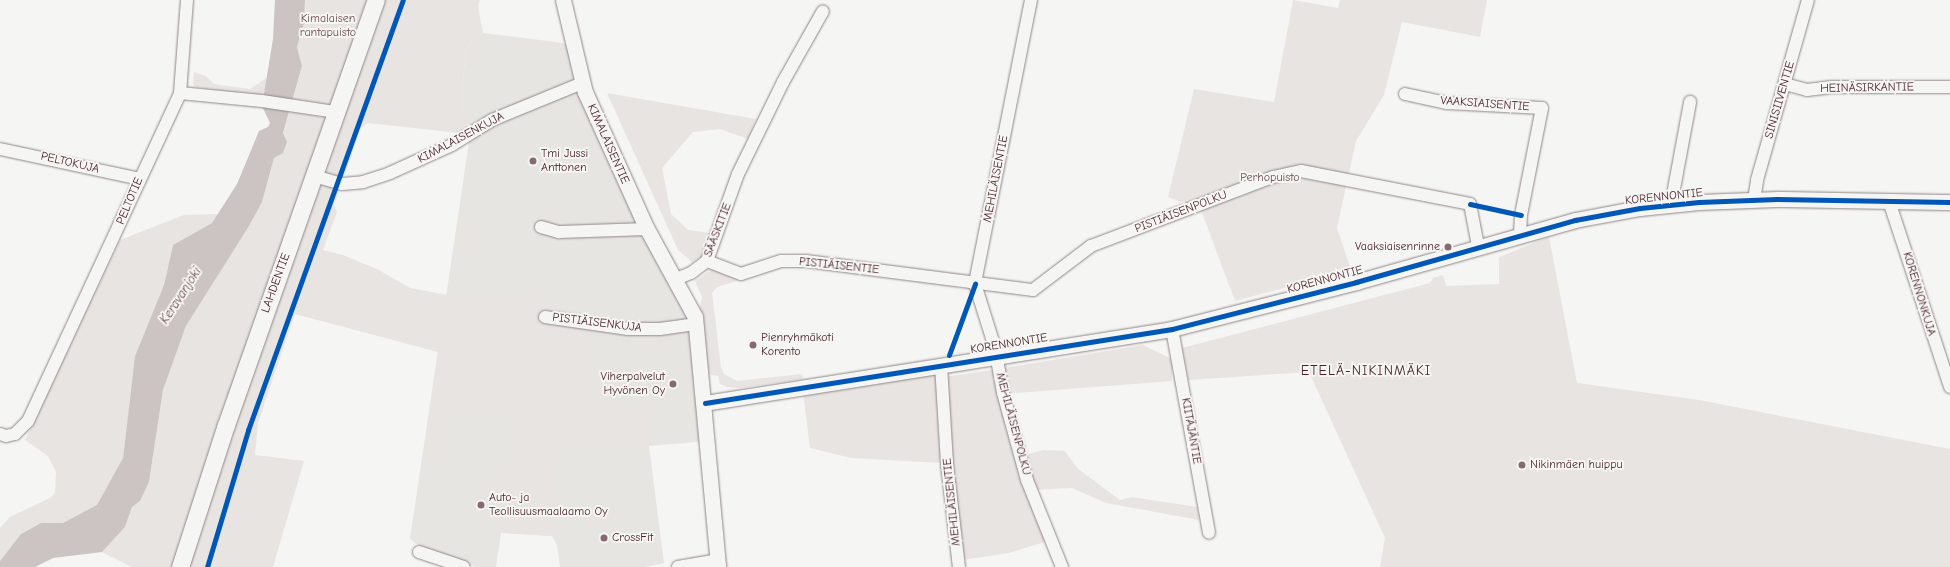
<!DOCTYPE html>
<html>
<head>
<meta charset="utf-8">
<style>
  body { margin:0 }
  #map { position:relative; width:1950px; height:567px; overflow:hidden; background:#f5f5f3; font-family:"Comic Neue",sans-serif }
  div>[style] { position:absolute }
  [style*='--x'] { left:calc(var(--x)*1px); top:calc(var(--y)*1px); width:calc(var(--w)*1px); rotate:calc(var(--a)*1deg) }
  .built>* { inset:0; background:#e7e5e2 }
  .green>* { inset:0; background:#e8e4e2 }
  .water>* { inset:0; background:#ccc3c3 }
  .roads { filter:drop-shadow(0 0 1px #8f8788) drop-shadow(0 0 1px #8f8788) }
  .minor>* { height:12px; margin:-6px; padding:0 6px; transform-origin:6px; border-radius:6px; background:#f5f5f3 }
  .tertiary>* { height:15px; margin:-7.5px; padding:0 7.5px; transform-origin:7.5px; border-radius:7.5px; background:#f5f5f3 }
  .secondary>* { height:17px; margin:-8.5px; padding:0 8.5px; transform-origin:8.5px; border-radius:8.5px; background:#f5f5f3 }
  .cycleway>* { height:5px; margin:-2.5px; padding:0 2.5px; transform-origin:2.5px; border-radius:2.5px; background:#0057b8 }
  .dots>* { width:11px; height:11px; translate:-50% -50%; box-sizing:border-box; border:2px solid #f6f6f2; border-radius:50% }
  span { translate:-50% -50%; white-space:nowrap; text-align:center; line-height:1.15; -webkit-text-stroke:4px #f6f6f2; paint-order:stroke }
  .park-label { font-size:12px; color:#6f4d56 }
  .street-label { font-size:12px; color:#4a1f2b }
  .poi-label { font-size:12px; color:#4a1f2b }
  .left { translate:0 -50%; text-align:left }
  .right { translate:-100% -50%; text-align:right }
  .water-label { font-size:13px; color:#6c4a52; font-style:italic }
  .quarter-label { font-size:14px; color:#4a1f2b; letter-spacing:1px }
</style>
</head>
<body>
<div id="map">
  <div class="built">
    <div style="clip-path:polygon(483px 33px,572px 44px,582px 83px,693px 311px,708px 441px,649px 446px,664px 563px,646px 567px,560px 567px,557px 545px,552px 536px,501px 533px,496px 567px,477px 567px,428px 552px,410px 539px,469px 142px,459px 133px,473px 123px,463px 112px,462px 87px,466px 52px,472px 39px)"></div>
  </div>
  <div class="green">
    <div style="clip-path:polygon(305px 0,480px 0,478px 6px,483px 33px,472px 39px,466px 52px,462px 87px,463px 112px,473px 123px,459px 133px,368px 123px,361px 128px,334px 205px,337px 212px,323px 250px,343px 255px,379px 270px,410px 288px,469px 299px,541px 292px,545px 317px,581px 323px,577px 400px,649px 406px,649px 446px,556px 444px,552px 485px,552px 536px,501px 532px,514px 422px,501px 412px,452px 411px,427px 427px,438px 352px,295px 314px,258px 423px,255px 455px,304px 461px,273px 567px,132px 567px,102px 552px,125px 527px,132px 507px,140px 501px,149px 482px,163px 390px,186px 326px,249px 226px,262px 202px,274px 158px,287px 142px,283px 134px,302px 66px,297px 47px,304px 23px)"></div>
    <div style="clip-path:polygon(1293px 0,1338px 8px,1340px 0,1487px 0,1480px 37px,1402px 22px,1384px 95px,1356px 141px,1337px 228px,1351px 270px,1235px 301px,1201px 210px,1168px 197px,1194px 89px,1274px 102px)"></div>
    <div style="clip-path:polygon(194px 72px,206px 76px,214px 84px,250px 89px,268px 77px,266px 96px,198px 88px,193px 85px)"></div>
    <div style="clip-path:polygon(607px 93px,756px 119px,748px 139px,720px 129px,693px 132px,662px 168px,671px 214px,688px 230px,711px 233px,704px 255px,692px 262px,678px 250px)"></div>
    <div style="clip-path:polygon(218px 214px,212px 223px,173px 245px,164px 285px,135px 356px,123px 458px,98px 505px,63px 523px,41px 523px,21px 534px,0 561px,0 528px,10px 517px,50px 498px,55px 493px,56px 472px,48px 456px,25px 440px,120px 240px,184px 215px)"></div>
    <div style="clip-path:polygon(1549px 237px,1577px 383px,1699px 400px,1950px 449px,1950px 567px,1380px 567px,1385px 538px,1309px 372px,1188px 380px,1182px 348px,1430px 283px,1433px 278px,1443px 275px,1446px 286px,1499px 284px,1499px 257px)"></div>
    <div style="clip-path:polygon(716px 266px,743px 279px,717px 287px,712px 293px,721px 367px,724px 374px,737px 381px,802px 374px,803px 379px,739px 388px,727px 387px,720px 384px,718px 376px,709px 374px,700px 307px,702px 297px,695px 281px)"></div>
    <div style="clip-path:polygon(1143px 345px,1172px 359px,1172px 381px,1003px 394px,1022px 456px,1043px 450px,1065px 451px,1077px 468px,1120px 500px,1132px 497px,1197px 507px,1199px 520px,1106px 503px,1072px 488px,1032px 490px,1051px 540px,1009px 553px,963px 560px,943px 463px,851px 458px,810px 448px,803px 393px,932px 373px,939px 378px,998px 369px)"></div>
  </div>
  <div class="water">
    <div style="clip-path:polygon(275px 0,305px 0,304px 23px,297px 47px,302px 66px,283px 133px,287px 142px,283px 153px,274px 158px,262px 202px,249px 226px,186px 326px,163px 390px,149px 482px,140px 501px,132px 507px,125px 527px,102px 552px,53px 558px,35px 567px,0 567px,0 561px,21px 534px,41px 523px,63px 523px,97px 505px,123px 458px,135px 356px,164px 285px,173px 245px,212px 223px,237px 184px,259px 131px,268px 127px,270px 123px,262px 106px,273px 39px)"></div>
  </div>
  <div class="roads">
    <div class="minor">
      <div style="--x:1031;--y:0;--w:289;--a:101.2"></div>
      <div style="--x:975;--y:284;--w:67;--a:72.6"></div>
      <div style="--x:995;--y:348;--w:46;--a:79.9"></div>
      <div style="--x:1003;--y:393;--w:90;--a:74.6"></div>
      <div style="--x:1027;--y:480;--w:94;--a:68.1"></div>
      <div style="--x:1785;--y:84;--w:23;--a:15"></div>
      <div style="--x:1807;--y:90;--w:25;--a:-7"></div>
      <div style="--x:1832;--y:87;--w:118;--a:0"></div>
      <div style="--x:180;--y:93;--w:82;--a:5.6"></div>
      <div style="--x:262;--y:101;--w:75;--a:8.5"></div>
      <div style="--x:1405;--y:94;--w:43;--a:12.1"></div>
      <div style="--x:1447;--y:103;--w:95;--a:3"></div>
      <div style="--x:1542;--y:108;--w:109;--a:101.1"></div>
      <div style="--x:1521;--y:215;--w:20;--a:93"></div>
      <div style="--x:0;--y:149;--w:143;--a:12.1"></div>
      <div style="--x:314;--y:176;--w:29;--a:16"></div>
      <div style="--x:342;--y:184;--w:21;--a:-5"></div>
      <div style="--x:363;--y:182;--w:28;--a:-18"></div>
      <div style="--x:390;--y:173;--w:68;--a:-24.3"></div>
      <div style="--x:452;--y:145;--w:47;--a:-32"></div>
      <div style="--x:492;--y:120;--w:97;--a:-22.3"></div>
      <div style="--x:1754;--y:200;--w:20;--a:-81"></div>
      <div style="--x:1757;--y:180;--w:187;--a:-74.2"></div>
      <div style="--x:1889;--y:201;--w:196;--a:71.8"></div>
      <div style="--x:1671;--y:205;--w:105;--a:-79.5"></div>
      <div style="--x:541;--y:227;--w:19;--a:16"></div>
      <div style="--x:559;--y:232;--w:88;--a:-2"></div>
      <div style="--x:707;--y:261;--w:36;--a:21"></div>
      <div style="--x:741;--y:274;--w:42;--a:-18"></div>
      <div style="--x:781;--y:261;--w:25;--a:0"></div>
      <div style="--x:806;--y:261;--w:229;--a:7.3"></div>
      <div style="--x:1033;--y:290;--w:73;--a:-37.2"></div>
      <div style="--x:1091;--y:246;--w:195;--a:-20.8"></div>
      <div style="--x:1273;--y:177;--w:29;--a:-12"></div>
      <div style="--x:1301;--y:171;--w:172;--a:11"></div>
      <div style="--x:1470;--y:204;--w:43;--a:79.2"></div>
      <div style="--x:676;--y:279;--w:16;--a:-22"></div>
      <div style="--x:691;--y:273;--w:20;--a:-37"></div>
      <div style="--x:707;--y:261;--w:92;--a:-70.4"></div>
      <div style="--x:738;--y:174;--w:102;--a:-63.9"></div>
      <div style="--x:783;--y:82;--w:81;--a:-60.6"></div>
      <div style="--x:545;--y:317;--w:84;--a:8.2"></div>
      <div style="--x:628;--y:329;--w:32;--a:0"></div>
      <div style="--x:660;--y:329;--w:37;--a:-8"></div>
      <div style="--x:1172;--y:329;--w:207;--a:79.7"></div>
      <div style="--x:941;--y:365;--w:99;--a:86.5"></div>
      <div style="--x:947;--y:464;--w:104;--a:83.4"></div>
      <div style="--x:0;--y:434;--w:6;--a:18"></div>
      <div style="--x:6;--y:436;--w:9;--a:-13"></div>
      <div style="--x:15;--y:434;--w:18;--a:-45"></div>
      <div style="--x:28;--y:421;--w:362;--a:-65.1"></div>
      <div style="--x:180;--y:93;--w:93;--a:-85.7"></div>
      <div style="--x:419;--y:552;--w:47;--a:18.4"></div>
      <div style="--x:678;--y:567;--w:40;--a:-10"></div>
    </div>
    <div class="tertiary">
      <div style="--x:563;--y:0;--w:95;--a:76.6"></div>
      <div style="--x:585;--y:92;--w:150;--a:65.7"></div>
      <div style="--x:647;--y:229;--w:100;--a:61.4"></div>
      <div style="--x:695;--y:317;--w:251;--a:84.7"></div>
      <div style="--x:705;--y:403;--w:473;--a:-9"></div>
      <div style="--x:1172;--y:329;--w:190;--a:-14.3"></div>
      <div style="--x:1356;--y:282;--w:228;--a:-15.8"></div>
      <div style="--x:1575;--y:220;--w:66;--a:-10.5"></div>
      <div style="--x:1640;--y:208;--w:59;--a:-5.8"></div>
      <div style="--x:1699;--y:202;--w:78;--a:-2.2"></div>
      <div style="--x:1777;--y:199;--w:173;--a:1"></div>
    </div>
    <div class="secondary">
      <div style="--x:180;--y:567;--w:149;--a:-72.1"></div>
      <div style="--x:226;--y:425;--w:451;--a:-70.6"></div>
    </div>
  </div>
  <div class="cycleway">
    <div style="--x:1470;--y:204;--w:52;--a:12.2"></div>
    <div style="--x:949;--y:355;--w:76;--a:-69.9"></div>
    <div style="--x:705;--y:403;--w:473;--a:-9"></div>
    <div style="--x:1172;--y:329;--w:190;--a:-14.3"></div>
    <div style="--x:1356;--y:282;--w:228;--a:-15.8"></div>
    <div style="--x:1575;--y:220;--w:66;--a:-10.5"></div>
    <div style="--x:1640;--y:208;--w:59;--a:-5.8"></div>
    <div style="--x:1699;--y:202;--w:78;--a:-2.2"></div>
    <div style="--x:1777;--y:199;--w:173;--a:1"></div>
    <div style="--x:207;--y:567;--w:143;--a:-73.3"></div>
    <div style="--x:248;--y:430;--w:457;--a:-70.2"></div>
  </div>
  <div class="dots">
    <div style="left:533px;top:161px;background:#866a71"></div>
    <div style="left:1448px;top:247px;background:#866a71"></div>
    <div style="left:753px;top:345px;background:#866a71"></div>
    <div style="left:673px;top:384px;background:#866a71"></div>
    <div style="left:1522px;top:465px;background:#866a71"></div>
    <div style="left:481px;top:505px;background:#866a71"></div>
    <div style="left:604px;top:538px;background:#866a71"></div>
  </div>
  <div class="park-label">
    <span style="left:328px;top:26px">Kimalaisen<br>rantapuisto</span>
    <span style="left:1270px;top:178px">Perhopuisto</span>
  </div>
  <div class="street-label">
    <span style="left:1867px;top:88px;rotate:-1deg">HEINÄSIRKANTIE</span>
    <span style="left:1780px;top:100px;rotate:-74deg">SINISIIVENTIE</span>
    <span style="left:1485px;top:104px;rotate:4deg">VAAKSIAISENTIE</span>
    <span style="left:461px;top:138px;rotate:-28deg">KIMALAISENKUJA</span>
    <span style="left:608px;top:144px;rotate:66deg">KIMALAISENTIE</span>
    <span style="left:70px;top:163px;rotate:13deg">PELTOKUJA</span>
    <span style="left:996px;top:179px;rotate:-79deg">MEHILÄISENTIE</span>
    <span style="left:1664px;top:197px;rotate:-6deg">KORENNONTIE</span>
    <span style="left:130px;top:201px;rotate:-67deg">PELTOTIE</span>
    <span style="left:1181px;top:212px;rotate:-21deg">PISTIÄISENPOLKU</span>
    <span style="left:718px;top:230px;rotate:-69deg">SÄÄSKITIE</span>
    <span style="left:839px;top:266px;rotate:6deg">PISTIÄISENTIE</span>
    <span style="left:1325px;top:280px;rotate:-15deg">KORENNONTIE</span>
    <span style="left:276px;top:283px;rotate:-70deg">LAHDENTIE</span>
    <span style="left:1919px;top:294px;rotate:73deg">KORENNONKUJA</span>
    <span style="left:597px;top:323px;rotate:7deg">PISTIÄISENKUJA</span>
    <span style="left:1009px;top:344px;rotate:-9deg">KORENNONTIE</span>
    <span style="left:1013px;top:424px;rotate:75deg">MEHILÄISENPOLKU</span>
    <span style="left:1191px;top:431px;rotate:80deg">KIITÄJÄNTIE</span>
    <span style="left:952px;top:502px;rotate:-96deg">MEHILÄISENTIE</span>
  </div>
  <div class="poi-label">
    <span class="left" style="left:541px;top:161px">Tmi Jussi<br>Anttonen</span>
    <span class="right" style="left:1440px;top:247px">Vaaksiaisenrinne</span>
    <span class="left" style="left:761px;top:345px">Pienryhmäkoti<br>Korento</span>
    <span class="right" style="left:665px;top:384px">Viherpalvelut<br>Hyvönen Oy</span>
    <span class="left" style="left:1530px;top:465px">Nikinmäen huippu</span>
    <span class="left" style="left:489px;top:505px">Auto- ja<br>Teollisuusmaalaamo Oy</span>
    <span class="left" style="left:612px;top:538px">CrossFit</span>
  </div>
  <div class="water-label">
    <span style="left:181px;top:296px;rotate:-57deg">Keravanjoki</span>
  </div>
  <div class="quarter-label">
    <span style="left:1366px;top:371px">ETELÄ-NIKINMÄKI</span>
  </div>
</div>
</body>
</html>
